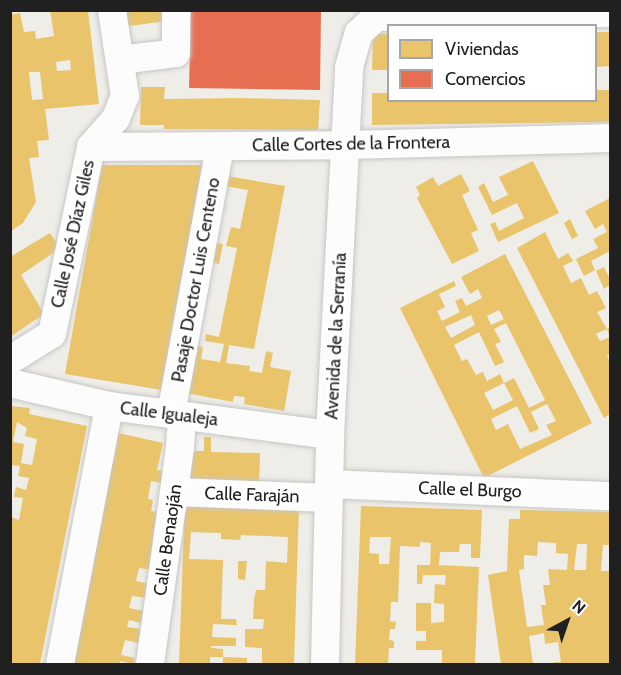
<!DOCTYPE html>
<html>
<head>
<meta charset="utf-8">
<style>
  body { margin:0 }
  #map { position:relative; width:621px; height:675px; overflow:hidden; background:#eeede8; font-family:Cabin,sans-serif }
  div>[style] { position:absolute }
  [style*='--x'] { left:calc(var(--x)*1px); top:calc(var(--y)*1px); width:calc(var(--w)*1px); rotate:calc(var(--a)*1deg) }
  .homes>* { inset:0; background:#e9c46a }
  .shops>* { inset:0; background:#e76f51 }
  .roads { filter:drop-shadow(0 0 2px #c7c6c4) drop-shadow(0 0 2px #c7c6c4) }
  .minor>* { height:28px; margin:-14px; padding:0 14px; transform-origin:14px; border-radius:14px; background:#fcfcfc }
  span { translate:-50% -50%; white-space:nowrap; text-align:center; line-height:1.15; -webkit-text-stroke:6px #fff; paint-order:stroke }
  .street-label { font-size:18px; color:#202020 }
  .frame { position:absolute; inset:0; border:12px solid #202020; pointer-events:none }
  .legend { position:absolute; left:387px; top:24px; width:210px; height:78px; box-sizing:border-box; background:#fff; border:2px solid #a6a6a6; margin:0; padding:8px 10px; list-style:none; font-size:18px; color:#202020 }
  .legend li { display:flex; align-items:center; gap:12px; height:30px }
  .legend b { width:30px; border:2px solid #a6a6a6 }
  .north { position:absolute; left:537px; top:591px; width:60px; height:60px; -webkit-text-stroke:4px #fff; paint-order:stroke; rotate:40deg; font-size:16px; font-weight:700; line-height:24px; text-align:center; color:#202020 }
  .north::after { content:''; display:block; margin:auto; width:21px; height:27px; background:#202020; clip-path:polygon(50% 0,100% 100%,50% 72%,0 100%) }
</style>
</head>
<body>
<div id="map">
  <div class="homes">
    <div style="clip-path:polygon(evenodd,50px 10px,88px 10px,99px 104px,45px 109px,49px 140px,37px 141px,39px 157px,29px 158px,36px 202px,23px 223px,10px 232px,10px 15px,20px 13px,24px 32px,35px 31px,36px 39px,54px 36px,50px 10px,70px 60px,71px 70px,57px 71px,56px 62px,70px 60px,50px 10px,29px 72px,40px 72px,43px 99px,32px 100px,29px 72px)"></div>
    <div style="clip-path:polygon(121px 10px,164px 10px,166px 21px,123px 27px)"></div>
    <div style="clip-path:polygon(596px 32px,610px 32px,610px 66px,596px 67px)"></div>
    <div style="clip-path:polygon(373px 34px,388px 34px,388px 70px,372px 70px)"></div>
    <div style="clip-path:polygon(141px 87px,165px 87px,164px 99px,241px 98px,320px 100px,318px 130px,164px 129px,164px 125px,140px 125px)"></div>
    <div style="clip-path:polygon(596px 90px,610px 90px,610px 122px,372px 125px,372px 93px,388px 93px,388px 100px,596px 100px)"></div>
    <div style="clip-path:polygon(533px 161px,559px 213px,498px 242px,490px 224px,495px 222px,499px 231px,524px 218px,517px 203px,492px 215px,478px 187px,484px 183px,493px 202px,508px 195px,499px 177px)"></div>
    <div style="clip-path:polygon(102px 165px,208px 165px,168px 391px,65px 374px)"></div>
    <div style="clip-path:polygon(461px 174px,470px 191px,462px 195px,478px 230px,471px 233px,479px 251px,452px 264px,417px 198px,420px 195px,416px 187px,433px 177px,438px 186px)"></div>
    <div style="clip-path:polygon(227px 176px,285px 186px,254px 349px,229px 345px,226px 363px,250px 366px,249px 371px,262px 373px,266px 351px,273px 353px,270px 367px,291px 371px,284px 411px,244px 404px,245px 397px,234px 396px,233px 402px,181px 392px,194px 345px,203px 347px,201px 359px,220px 362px,224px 344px,205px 341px,206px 334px,219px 337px,237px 248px,226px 246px,231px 227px,240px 229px,248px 190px,225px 186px)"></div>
    <div style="clip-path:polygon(610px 198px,610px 251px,591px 261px,595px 270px,584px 276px,576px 259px,598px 248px,593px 239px,607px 232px,603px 224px,595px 229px,585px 211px)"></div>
    <div style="clip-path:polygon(570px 219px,578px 236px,572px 239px,564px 223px)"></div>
    <div style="clip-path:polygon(545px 232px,558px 259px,568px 253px,573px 261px,563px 266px,571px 283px,581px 278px,589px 295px,597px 291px,606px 308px,597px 312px,607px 329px,596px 334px,600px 341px,610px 337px,607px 329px,610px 327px,610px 354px,607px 356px,610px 362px,610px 414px,604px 418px,517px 248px)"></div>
    <div style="clip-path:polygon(50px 233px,60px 248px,21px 275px,44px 314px,10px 337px,10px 257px)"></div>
    <div style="clip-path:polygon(214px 243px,223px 244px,219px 264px,209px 262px)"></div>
    <div style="clip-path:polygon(evenodd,505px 254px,592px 423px,484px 478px,400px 308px,454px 281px,456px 286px,439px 294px,445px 307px,437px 311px,442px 321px,460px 312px,455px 301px,462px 298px,466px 306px,482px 298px,478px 289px,470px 294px,461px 277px,505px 254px,499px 310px,504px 319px,491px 325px,487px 316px,499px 310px,505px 254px,471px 315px,475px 325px,451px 338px,445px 327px,471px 315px,505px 254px,506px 323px,545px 400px,529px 408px,514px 378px,504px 383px,513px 400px,493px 410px,484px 393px,504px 383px,500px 374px,487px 381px,483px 372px,476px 375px,467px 359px,462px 361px,454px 345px,479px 332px,495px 366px,504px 362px,495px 344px,501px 342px,494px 329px,506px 323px,505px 254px,547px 404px,556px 421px,546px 425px,552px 435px,520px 449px,508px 424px,496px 430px,491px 419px,517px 406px,530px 433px,539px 429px,531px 412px,547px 404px)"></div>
    <div style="clip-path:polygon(604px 267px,610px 279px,610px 285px,604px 289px,596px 271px)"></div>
    <div style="clip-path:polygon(evenodd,10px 406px,30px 408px,29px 414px,87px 426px,40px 664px,10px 664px,10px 517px,19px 520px,23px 498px,14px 497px,16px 487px,26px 490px,29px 478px,18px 476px,20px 466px,10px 465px,10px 406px,17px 422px,27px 428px,25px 436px,37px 439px,32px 465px,21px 463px,24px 444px,13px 442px,17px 422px)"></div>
    <div style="clip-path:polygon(118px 433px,163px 443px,157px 470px,170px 472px,168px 484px,151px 481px,148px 499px,153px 500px,151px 511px,163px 513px,152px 570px,139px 568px,136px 581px,150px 584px,147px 598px,132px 596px,129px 608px,144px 611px,141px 623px,129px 620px,127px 627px,141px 629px,138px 643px,125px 640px,121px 655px,135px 658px,133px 664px,120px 661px,120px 664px,74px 664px)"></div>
    <div style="clip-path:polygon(204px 437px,211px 437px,211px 452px,260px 453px,259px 488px,185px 487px,192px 451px,204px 451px)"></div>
    <div style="clip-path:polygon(185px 499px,299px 505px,294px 664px,262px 664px,262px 648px,245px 647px,245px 629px,263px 629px,264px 619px,253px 619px,254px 600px,256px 590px,265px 590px,266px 561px,287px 563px,288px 537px,241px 535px,240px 540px,221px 539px,221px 533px,191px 532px,189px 559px,223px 560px,221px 619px,236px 619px,237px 625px,213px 624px,212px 637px,236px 638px,236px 646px,211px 646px,211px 648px,223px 649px,223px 657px,210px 657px,210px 664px,179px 664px)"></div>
    <div style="clip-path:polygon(evenodd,361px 506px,482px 510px,480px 558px,471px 558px,471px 544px,460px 544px,459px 552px,440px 552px,439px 565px,479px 567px,475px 664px,442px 664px,442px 650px,416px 650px,416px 641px,426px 641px,426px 631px,416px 631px,416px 603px,431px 603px,431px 623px,444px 622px,444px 604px,434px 603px,435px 584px,445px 585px,446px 575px,423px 575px,422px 584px,417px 584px,417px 565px,430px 565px,431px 543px,420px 542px,420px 547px,400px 546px,398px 602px,391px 602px,390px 621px,396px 622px,395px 629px,390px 629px,389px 640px,394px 641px,394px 648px,389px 648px,388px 664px,355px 664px,361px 506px,370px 537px,391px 537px,389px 564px,379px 564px,379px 554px,369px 553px,370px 537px)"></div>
    <div style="clip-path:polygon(evenodd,520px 510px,610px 512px,610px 545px,603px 545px,601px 571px,610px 571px,610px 664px,554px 664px,554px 662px,561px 662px,558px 642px,545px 644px,544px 633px,529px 636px,533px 664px,501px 664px,488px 575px,507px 571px,509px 519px,520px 519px,520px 510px,538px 542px,556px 543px,556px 553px,568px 554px,567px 570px,548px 569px,550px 585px,543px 585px,546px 605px,541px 605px,544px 625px,527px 627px,519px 570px,524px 569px,524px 555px,537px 556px,538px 542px,520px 510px,577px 544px,587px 544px,586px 570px,574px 570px,577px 544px)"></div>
    <div style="clip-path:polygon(238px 561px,247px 561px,245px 580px,238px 579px)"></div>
    <div style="clip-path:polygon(223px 657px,247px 658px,247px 664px,223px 664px)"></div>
  </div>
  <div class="shops">
    <div style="clip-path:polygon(191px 10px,321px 10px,320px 90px,189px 88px)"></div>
  </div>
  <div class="roads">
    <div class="minor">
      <div style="--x:376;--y:17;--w:234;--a:-1"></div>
      <div style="--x:120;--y:60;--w:56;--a:-7.1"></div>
      <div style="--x:176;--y:53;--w:43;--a:-90"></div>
      <div style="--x:91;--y:147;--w:256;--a:-0.4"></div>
      <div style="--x:347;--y:145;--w:263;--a:-1.5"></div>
      <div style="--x:10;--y:360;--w:49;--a:-31.8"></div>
      <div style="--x:52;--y:334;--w:191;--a:-78.2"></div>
      <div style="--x:91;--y:147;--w:38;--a:-49"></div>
      <div style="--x:116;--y:118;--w:24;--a:-68"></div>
      <div style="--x:125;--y:96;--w:87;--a:-98.6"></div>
      <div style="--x:10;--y:383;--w:102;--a:13.1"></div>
      <div style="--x:109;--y:406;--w:223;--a:7.5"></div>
      <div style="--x:171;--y:414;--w:272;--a:-79.6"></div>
      <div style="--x:330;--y:484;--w:280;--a:2.5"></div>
      <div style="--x:174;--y:492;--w:155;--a:2.2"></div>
      <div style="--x:60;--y:664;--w:263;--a:-79.2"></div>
      <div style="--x:150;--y:664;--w:219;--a:-82.1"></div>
      <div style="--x:180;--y:447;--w:32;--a:-86"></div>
      <div style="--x:325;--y:664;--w:229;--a:-88.7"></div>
      <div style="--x:330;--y:435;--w:368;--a:-87"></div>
      <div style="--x:349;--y:67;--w:35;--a:-74"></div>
      <div style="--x:359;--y:33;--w:23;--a:-43"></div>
    </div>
  </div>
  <div class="street-label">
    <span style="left:351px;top:144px;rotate:-1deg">Calle Cortes de la Frontera</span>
    <span style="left:73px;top:234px;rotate:-78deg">Calle José Díaz Giles</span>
    <span style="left:196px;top:280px;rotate:-80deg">Pasaje Doctor Luis Centeno</span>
    <span style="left:336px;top:336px;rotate:-87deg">Avenida de la Serranía</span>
    <span style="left:169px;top:414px;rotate:7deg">Calle Igualeja</span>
    <span style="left:470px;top:490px;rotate:2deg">Calle el Burgo</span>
    <span style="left:252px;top:495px;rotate:2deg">Calle Faraján</span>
    <span style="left:168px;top:540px;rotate:-82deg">Calle Benaoján</span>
  </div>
  <div class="frame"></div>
  <ul class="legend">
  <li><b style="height:16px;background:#e9c46a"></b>Viviendas</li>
  <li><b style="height:16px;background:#e76f51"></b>Comercios</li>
  </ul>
  <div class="north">N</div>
</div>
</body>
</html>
